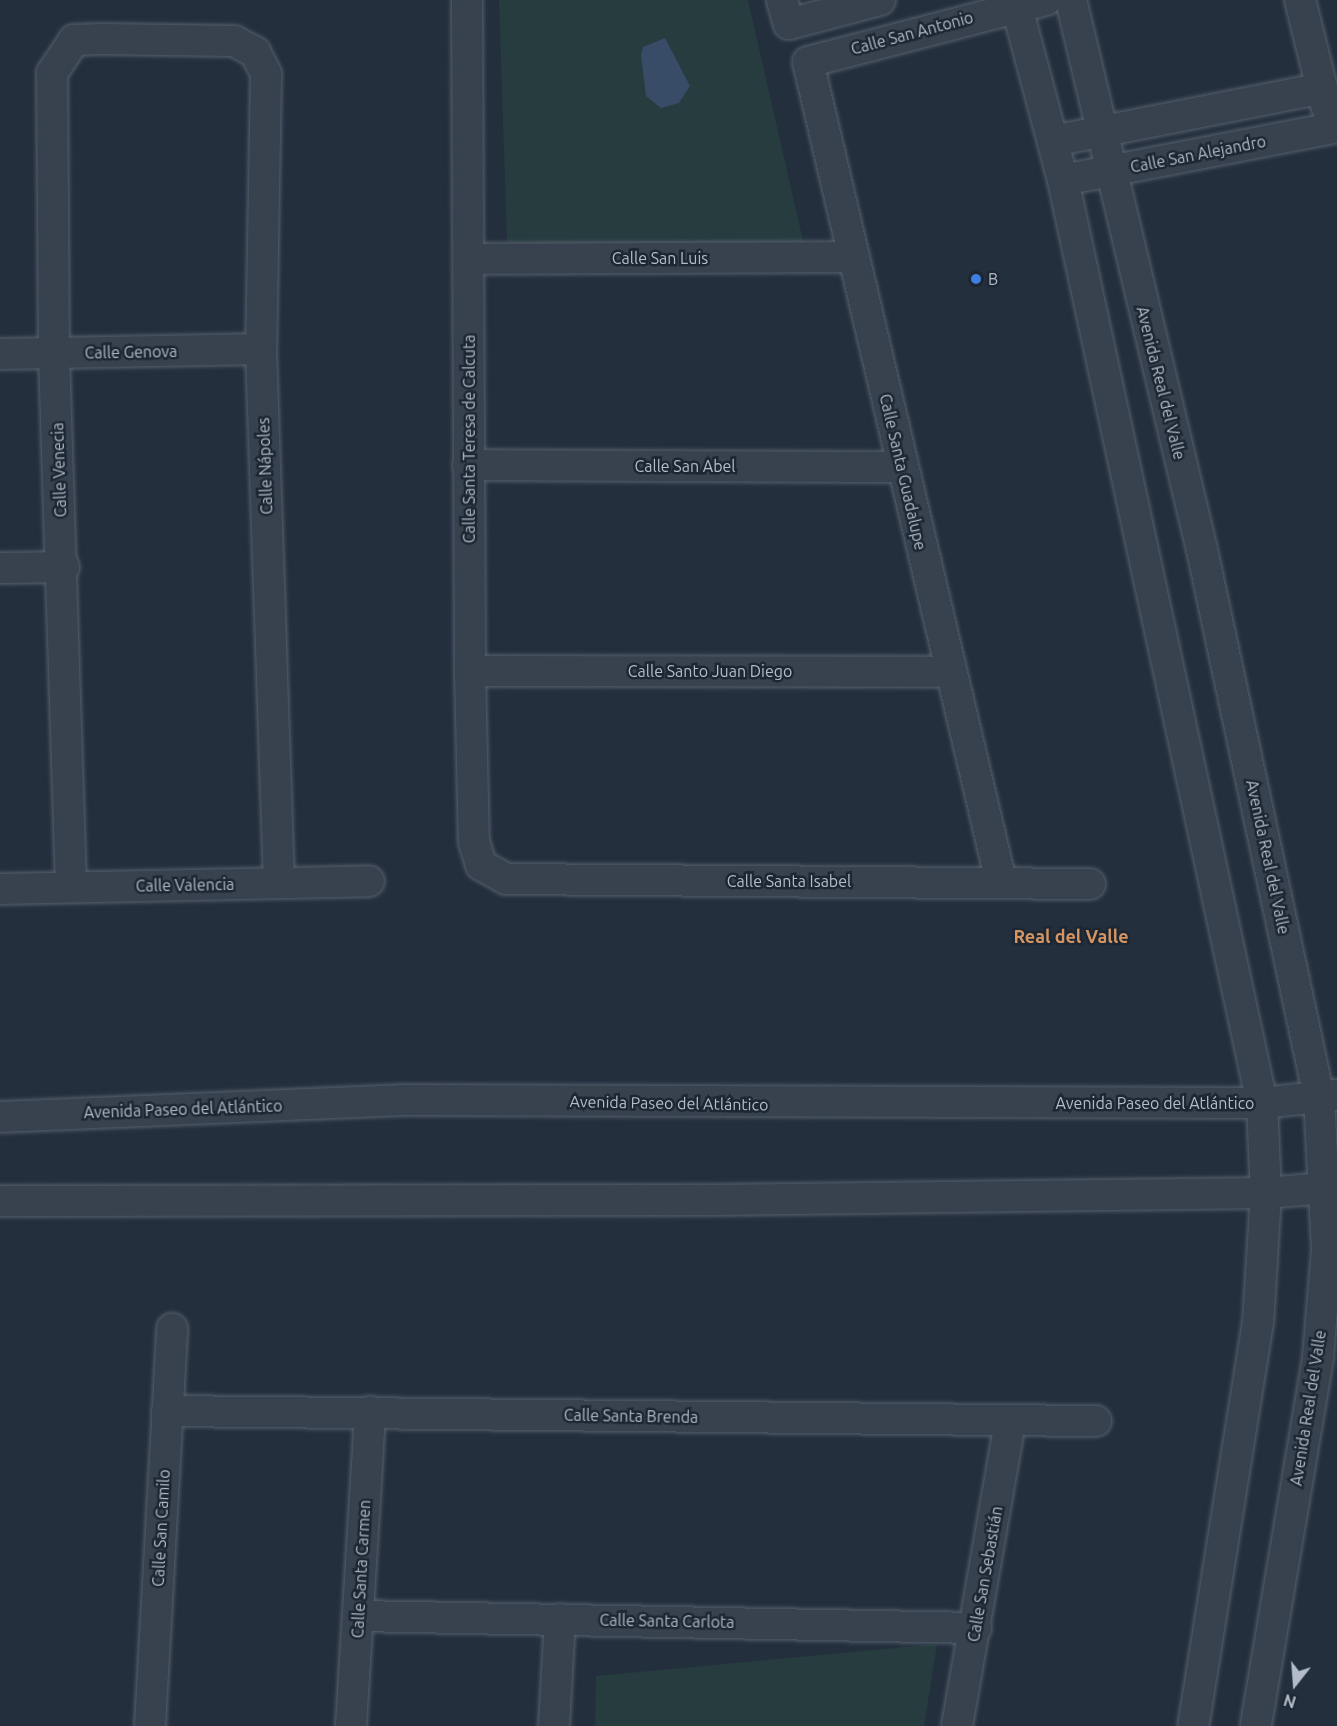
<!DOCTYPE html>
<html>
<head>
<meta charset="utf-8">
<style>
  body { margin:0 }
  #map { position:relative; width:1337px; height:1726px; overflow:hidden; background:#242f3e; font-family:Ubuntu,sans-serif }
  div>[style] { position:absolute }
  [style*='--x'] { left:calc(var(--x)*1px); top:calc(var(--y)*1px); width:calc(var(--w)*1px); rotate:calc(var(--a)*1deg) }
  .green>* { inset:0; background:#263c3f }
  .water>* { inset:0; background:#394c67 }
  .roads { filter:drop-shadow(0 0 2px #565f6c) drop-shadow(0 0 2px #565f6c) }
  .minor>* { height:30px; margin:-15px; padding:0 15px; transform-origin:15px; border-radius:15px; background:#38414e }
  .dots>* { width:16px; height:16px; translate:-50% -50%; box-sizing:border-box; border:3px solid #1d2633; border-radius:50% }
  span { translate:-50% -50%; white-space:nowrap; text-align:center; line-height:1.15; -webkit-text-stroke:5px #1d2633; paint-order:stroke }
  .street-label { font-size:16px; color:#b4bcc9 }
  .poi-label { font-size:16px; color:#b4bcc9 }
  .left { translate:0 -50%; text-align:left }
  .neighbourhood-label { font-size:18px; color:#d59563; font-weight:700 }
  .north { position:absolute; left:1265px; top:1654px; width:60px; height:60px; -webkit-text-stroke:4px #1d2633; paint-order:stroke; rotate:197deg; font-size:16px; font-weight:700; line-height:24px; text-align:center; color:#b4bcc9 }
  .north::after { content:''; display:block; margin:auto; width:21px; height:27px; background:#b4bcc9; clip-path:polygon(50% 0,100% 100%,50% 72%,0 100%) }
</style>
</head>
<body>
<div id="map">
  <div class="green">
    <div style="clip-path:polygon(499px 0,748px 0,807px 258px,507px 242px)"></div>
    <div style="clip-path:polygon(937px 1644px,924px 1726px,595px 1726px,596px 1676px)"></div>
  </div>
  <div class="water">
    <div style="clip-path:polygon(665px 38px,690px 86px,679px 103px,661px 108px,646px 96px,641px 55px,643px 47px)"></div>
  </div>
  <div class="roads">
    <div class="minor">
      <div style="--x:467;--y:0;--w:671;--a:89.74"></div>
      <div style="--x:470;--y:671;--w:171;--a:88.7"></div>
      <div style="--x:474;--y:842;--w:24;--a:73"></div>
      <div style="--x:481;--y:865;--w:29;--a:29"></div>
      <div style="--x:506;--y:879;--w:584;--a:0.49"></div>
      <div style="--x:782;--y:0;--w:25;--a:74"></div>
      <div style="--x:789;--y:24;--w:94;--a:-14.8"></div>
      <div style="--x:1015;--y:0;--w:186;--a:75.1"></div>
      <div style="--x:1063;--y:180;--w:944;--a:77.83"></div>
      <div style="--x:1262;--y:1103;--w:90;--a:87.5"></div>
      <div style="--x:1266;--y:1193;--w:129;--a:93.5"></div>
      <div style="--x:1258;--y:1322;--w:409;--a:99.1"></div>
      <div style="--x:1071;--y:0;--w:565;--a:76.6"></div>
      <div style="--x:1202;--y:550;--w:559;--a:77.93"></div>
      <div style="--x:1319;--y:1097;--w:153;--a:87"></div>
      <div style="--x:1327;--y:1250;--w:108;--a:94.8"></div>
      <div style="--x:1318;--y:1358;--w:373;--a:99.6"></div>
      <div style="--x:1300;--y:0;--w:111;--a:76"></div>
      <div style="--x:1053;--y:141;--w:274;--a:-11.1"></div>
      <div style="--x:1063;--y:180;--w:275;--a:-10.9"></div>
      <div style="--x:469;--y:259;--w:383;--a:-0.3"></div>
      <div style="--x:0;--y:354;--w:261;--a:-1.1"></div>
      <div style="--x:468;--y:465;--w:434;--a:0.3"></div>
      <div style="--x:0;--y:568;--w:64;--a:-0.9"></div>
      <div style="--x:470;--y:671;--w:480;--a:0.1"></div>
      <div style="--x:1001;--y:882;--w:842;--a:-103.24"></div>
      <div style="--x:808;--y:62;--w:246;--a:-14.6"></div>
      <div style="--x:71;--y:887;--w:533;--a:-91.83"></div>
      <div style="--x:54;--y:354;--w:281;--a:-90.4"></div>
      <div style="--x:52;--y:73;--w:40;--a:-56"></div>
      <div style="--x:74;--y:40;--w:27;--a:-2"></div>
      <div style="--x:101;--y:39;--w:133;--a:0.9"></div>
      <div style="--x:234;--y:41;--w:24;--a:28"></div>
      <div style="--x:255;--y:52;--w:25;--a:63"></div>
      <div style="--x:266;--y:74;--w:275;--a:91"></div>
      <div style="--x:261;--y:349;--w:534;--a:88.07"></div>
      <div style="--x:0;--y:889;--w:369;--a:-1.2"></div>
      <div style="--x:0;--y:1117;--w:402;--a:-2.4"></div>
      <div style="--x:402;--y:1100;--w:860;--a:0.2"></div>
      <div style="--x:1262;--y:1103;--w:75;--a:-6.1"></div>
      <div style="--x:0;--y:1201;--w:713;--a:-0.08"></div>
      <div style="--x:713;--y:1200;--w:553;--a:-0.73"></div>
      <div style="--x:1266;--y:1193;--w:71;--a:-4.8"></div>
      <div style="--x:167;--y:1411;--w:929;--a:0.62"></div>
      <div style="--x:358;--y:1616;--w:618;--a:1.11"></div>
      <div style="--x:150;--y:1726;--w:398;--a:-86.8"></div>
      <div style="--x:351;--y:1726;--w:315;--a:-86.5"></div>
      <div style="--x:554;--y:1726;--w:107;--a:-86.8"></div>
      <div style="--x:957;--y:1726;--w:310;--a:-80.1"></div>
    </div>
  </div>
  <div class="dots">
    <div style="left:976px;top:279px;background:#3f7fe0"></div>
  </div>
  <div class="street-label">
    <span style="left:912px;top:33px;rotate:-15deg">Calle San Antonio</span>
    <span style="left:1198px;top:154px;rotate:-11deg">Calle San Alejandro</span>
    <span style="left:660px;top:258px">Calle San Luis</span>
    <span style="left:131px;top:352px;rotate:-1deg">Calle Genova</span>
    <span style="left:1161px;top:383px;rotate:76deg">Avenida Real del Valle</span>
    <span style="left:469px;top:439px;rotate:-90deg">Calle Santa Teresa de Calcuta</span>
    <span style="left:265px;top:466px;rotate:-92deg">Calle Nápoles</span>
    <span style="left:685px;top:466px">Calle San Abel</span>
    <span style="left:59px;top:470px;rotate:-92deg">Calle Venecia</span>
    <span style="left:903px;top:472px;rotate:77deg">Calle Santa Guadalupe</span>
    <span style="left:710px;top:671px">Calle Santo Juan Diego</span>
    <span style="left:1268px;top:857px;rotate:78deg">Avenida Real del Valle</span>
    <span style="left:789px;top:881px">Calle Santa Isabel</span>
    <span style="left:185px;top:885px;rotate:-1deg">Calle Valencia</span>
    <span style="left:669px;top:1103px;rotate:1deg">Avenida Paseo del Atlántico</span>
    <span style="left:1155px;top:1103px">Avenida Paseo del Atlántico</span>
    <span style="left:183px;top:1109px;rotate:-2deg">Avenida Paseo del Atlántico</span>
    <span style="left:1308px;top:1408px;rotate:-81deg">Avenida Real del Valle</span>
    <span style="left:631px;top:1416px;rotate:1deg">Calle Santa Brenda</span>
    <span style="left:161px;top:1528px;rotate:-87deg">Calle San Camilo</span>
    <span style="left:361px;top:1569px;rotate:-87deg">Calle Santa Carmen</span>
    <span style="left:985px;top:1574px;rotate:-80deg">Calle San Sebastián</span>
    <span style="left:667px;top:1621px;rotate:1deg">Calle Santa Carlota</span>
  </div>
  <div class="poi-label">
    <span class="left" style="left:988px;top:279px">B</span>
  </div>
  <div class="neighbourhood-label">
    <span style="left:1071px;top:936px">Real del Valle</span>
  </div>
  <div class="north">N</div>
</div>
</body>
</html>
